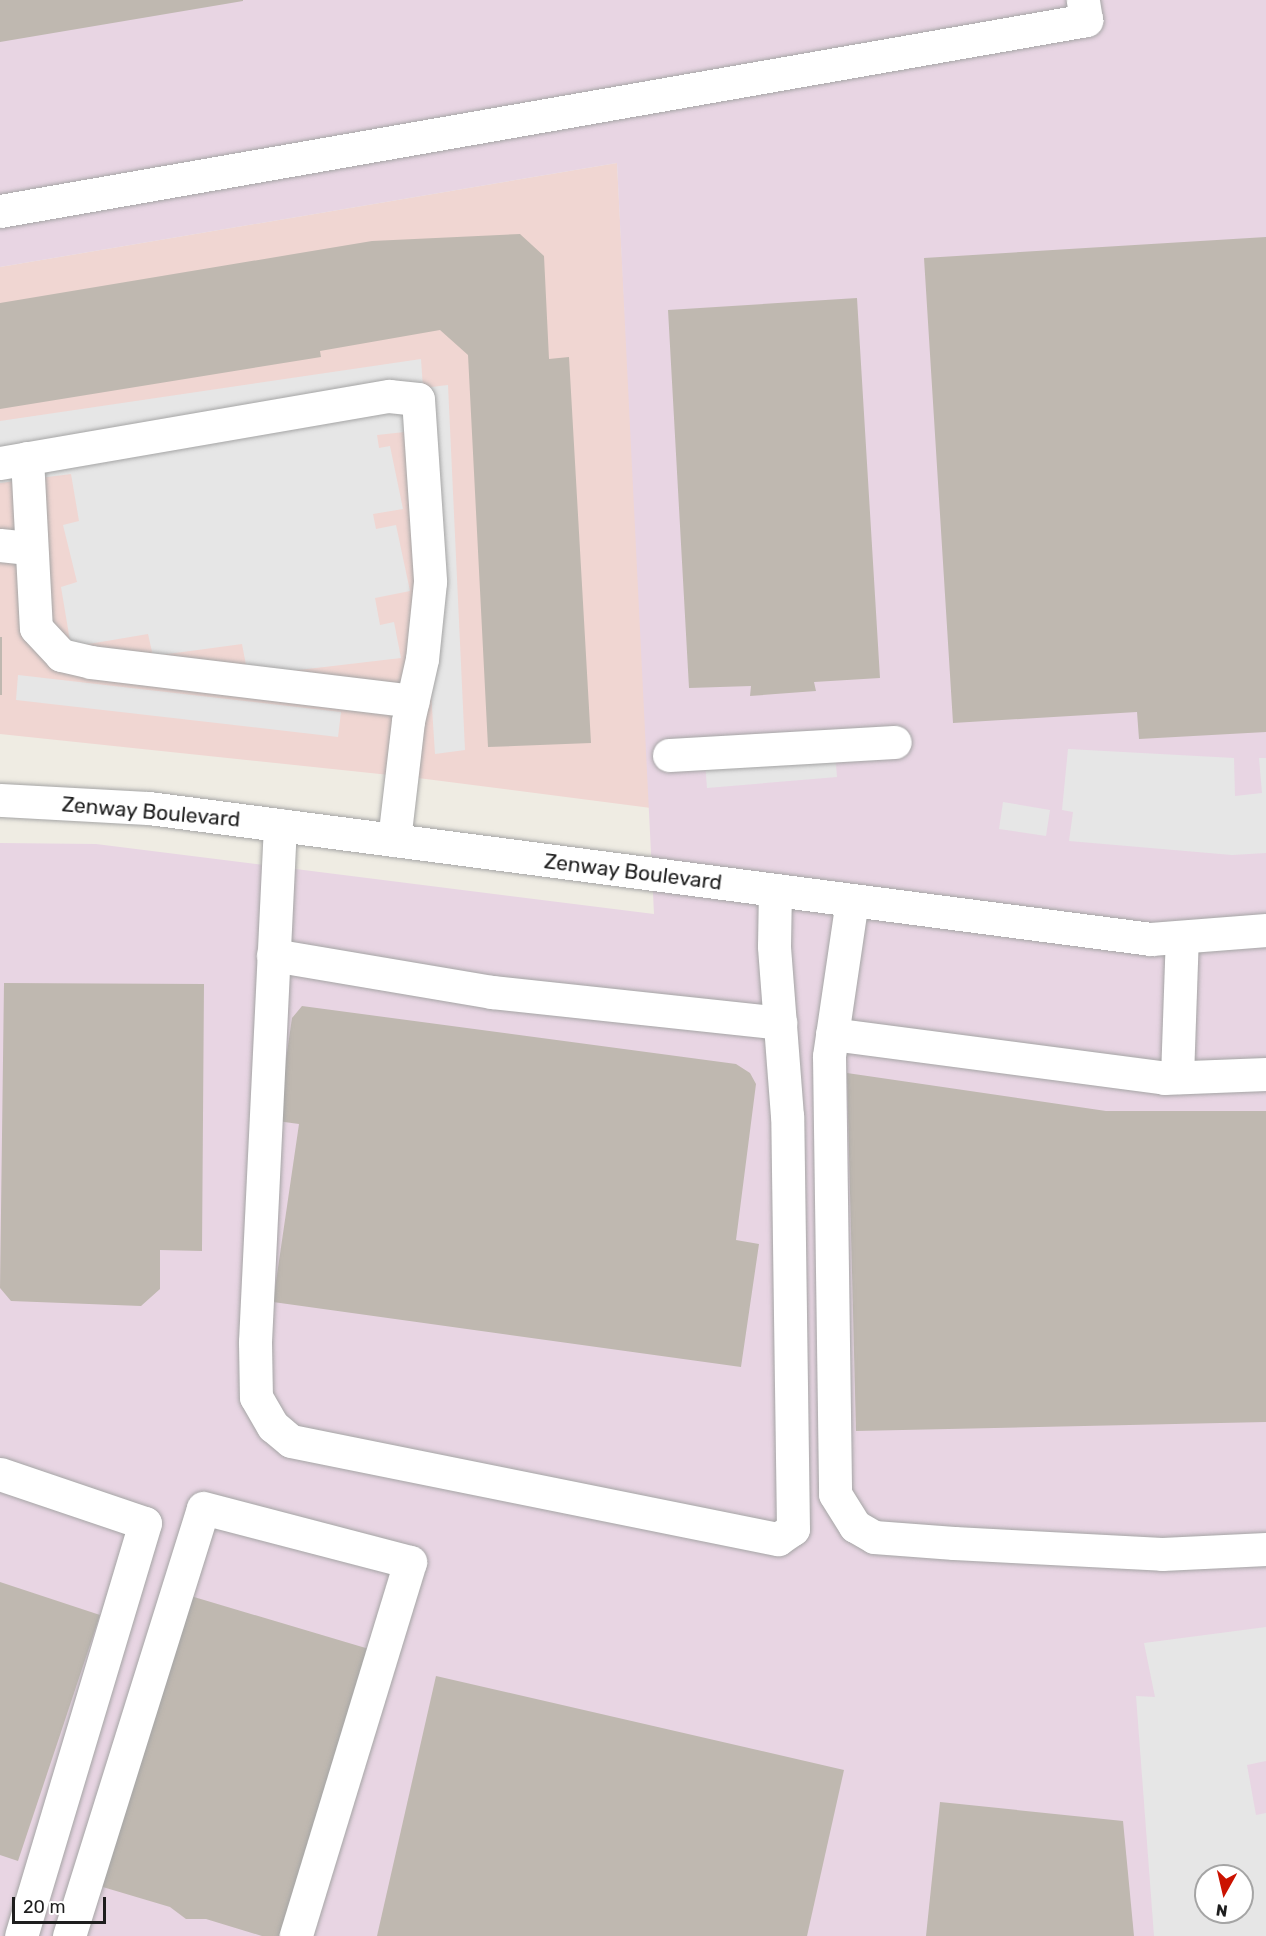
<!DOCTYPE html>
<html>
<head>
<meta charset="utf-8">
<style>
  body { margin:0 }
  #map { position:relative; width:1266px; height:1936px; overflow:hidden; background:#efece3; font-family:Rubik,sans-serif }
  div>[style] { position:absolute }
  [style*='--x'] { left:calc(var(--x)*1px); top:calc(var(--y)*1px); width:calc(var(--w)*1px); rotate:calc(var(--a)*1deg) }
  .commercial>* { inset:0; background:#f0d6d2 }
  .industrial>* { inset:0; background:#e8d5e3 }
  .parking>* { inset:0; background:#e6e6e6 }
  .building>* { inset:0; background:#bfb8b0 }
  .roads { filter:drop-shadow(0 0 2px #a5a5a5) drop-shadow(0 0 2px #a5a5a5) }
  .minor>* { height:33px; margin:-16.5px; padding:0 16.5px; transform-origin:16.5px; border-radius:16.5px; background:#fff }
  span { translate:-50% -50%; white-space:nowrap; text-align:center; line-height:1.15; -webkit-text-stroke:5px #fff; paint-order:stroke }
  .street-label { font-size:21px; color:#1e1e1e }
  .north { position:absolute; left:1194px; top:1864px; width:60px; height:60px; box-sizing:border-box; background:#fff; border:2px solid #a5a5a5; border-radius:50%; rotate:188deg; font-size:16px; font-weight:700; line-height:24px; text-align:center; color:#1e1e1e }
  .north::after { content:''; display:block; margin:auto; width:21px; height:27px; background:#cb1200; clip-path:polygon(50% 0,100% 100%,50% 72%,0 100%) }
  .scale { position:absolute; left:12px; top:1897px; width:94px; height:27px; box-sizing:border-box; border:3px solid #1e1e1e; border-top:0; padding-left:8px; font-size:18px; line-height:21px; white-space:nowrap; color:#1e1e1e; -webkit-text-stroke:4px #fff; paint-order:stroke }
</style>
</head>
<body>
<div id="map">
  <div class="commercial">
    <div style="clip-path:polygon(617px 163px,651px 808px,418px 778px,0 734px,0 267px)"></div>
  </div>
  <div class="industrial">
    <div style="clip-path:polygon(evenodd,0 0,1266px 0,1266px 1936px,0 1936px,0 843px,96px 844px,654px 914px,617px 163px,0 267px,0 0,1206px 1876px,1242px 1876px,1242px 1912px,1206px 1912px,1206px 1876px)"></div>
  </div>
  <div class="parking">
    <div style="clip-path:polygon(421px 359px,423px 388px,448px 385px,465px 750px,435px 754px,414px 431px,377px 435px,379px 448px,390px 446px,403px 509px,373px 514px,376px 529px,396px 525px,410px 591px,375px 598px,380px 625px,394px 622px,401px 658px,248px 676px,242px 644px,153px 656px,148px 634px,71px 647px,61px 587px,77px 582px,63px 525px,79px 521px,71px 474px,0 483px,0 421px)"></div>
    <div style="clip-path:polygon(18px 675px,341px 712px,338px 737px,16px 700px)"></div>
    <div style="clip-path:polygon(1068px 749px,1234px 758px,1235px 796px,1262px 793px,1259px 758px,1266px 758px,1266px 853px,1232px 855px,1069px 841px,1073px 812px,1062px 810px)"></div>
    <div style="clip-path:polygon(835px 752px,837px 777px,707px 788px,705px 763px)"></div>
    <div style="clip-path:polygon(1003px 802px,1050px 810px,1046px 836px,999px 829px)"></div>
    <div style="clip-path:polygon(evenodd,1266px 1627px,1266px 1761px,1247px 1765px,1256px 1815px,1266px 1813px,1266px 1936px,1154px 1936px,1136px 1696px,1155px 1697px,1144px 1643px,1266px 1627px,1206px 1876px,1242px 1876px,1242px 1912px,1206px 1912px,1206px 1876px)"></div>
  </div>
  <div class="building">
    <div style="clip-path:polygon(0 0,243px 0,243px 1px,0 42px)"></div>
    <div style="clip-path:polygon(520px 234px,544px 256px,549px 359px,569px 357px,591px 743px,488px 747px,468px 355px,440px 330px,320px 351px,321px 357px,0 409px,0 303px,372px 241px)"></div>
    <div style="clip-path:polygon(1266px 237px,1266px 732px,1139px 739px,1137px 712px,953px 723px,924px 258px)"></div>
    <div style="clip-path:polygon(857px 298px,880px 678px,814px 682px,816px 691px,750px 696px,751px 686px,689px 688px,668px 310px)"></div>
    <div style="clip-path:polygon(0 637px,2px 637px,2px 695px,0 695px)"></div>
    <div style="clip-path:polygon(4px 983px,204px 984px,202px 1251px,160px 1250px,160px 1289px,141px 1306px,11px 1301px,0 1288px)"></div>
    <div style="clip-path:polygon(302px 1006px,736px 1064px,750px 1073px,756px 1084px,736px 1240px,759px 1244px,741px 1367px,273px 1302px,299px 1124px,277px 1121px,292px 1018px)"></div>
    <div style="clip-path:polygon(847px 1073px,1106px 1111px,1266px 1111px,1266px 1422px,856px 1431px)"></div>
    <div style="clip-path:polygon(0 1582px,100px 1615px,18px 1861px,0 1855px)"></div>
    <div style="clip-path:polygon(184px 1594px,369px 1649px,283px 1936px,262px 1936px,206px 1919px,186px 1919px,170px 1907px,96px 1885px)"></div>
    <div style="clip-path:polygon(436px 1676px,844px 1770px,807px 1936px,377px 1936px)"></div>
    <div style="clip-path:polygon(940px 1802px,1123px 1821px,1134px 1936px,926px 1936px)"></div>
  </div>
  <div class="roads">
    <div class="minor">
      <div style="--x:0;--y:211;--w:1103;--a:-9.97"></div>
      <div style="--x:1086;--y:20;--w:20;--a:-99"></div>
      <div style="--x:27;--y:458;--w:170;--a:87"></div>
      <div style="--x:36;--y:628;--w:37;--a:47"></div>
      <div style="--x:61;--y:655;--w:31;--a:13"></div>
      <div style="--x:91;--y:662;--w:324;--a:6.9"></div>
      <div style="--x:0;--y:463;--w:395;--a:-9.8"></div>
      <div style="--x:389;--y:396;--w:29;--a:6"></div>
      <div style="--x:418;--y:399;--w:183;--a:86.2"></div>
      <div style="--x:430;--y:582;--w:77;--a:95.9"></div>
      <div style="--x:422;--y:659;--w:64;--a:102.7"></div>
      <div style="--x:408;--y:721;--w:120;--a:96.7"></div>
      <div style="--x:0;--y:545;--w:31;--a:6"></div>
      <div style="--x:669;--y:755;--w:226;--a:-3.3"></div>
      <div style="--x:0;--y:800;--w:149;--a:3.1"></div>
      <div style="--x:149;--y:808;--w:1011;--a:7.45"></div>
      <div style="--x:1151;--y:939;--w:115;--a:-4.5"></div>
      <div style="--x:280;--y:825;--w:518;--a:92.77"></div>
      <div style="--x:255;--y:1342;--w:55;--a:89"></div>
      <div style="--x:256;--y:1397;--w:34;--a:60"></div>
      <div style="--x:273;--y:1426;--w:23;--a:40"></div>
      <div style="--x:291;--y:1441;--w:497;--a:11.4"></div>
      <div style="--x:778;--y:1539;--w:18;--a:-34"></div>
      <div style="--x:793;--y:1529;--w:413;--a:-90.8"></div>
      <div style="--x:787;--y:1116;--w:170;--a:-94.4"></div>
      <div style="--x:774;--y:946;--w:56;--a:-89"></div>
      <div style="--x:852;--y:900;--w:158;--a:98.4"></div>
      <div style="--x:829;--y:1056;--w:438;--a:89.2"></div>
      <div style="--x:835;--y:1494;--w:38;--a:58"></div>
      <div style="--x:855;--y:1526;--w:22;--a:30"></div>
      <div style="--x:874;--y:1537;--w:80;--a:4.3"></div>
      <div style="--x:954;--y:1543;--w:208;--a:3"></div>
      <div style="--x:1162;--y:1554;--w:104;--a:-2.8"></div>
      <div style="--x:273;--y:955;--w:222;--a:9.6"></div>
      <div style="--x:492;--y:992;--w:290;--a:6.1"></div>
      <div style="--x:832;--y:1034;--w:335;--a:7.5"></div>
      <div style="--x:1164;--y:1078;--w:102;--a:-2.2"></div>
      <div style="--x:1177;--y:1077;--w:140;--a:-88"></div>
      <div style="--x:0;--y:1474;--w:153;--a:18.7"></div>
      <div style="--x:145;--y:1523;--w:431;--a:106.7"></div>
      <div style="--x:69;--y:1936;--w:448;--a:-72.6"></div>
      <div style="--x:203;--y:1508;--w:214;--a:14.6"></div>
      <div style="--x:410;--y:1562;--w:391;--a:107"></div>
    </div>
  </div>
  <div class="street-label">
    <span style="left:151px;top:812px;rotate:5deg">Zenway Boulevard</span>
    <span style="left:633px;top:872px;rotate:7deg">Zenway Boulevard</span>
  </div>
  <div class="north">N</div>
  <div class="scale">20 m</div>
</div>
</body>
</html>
